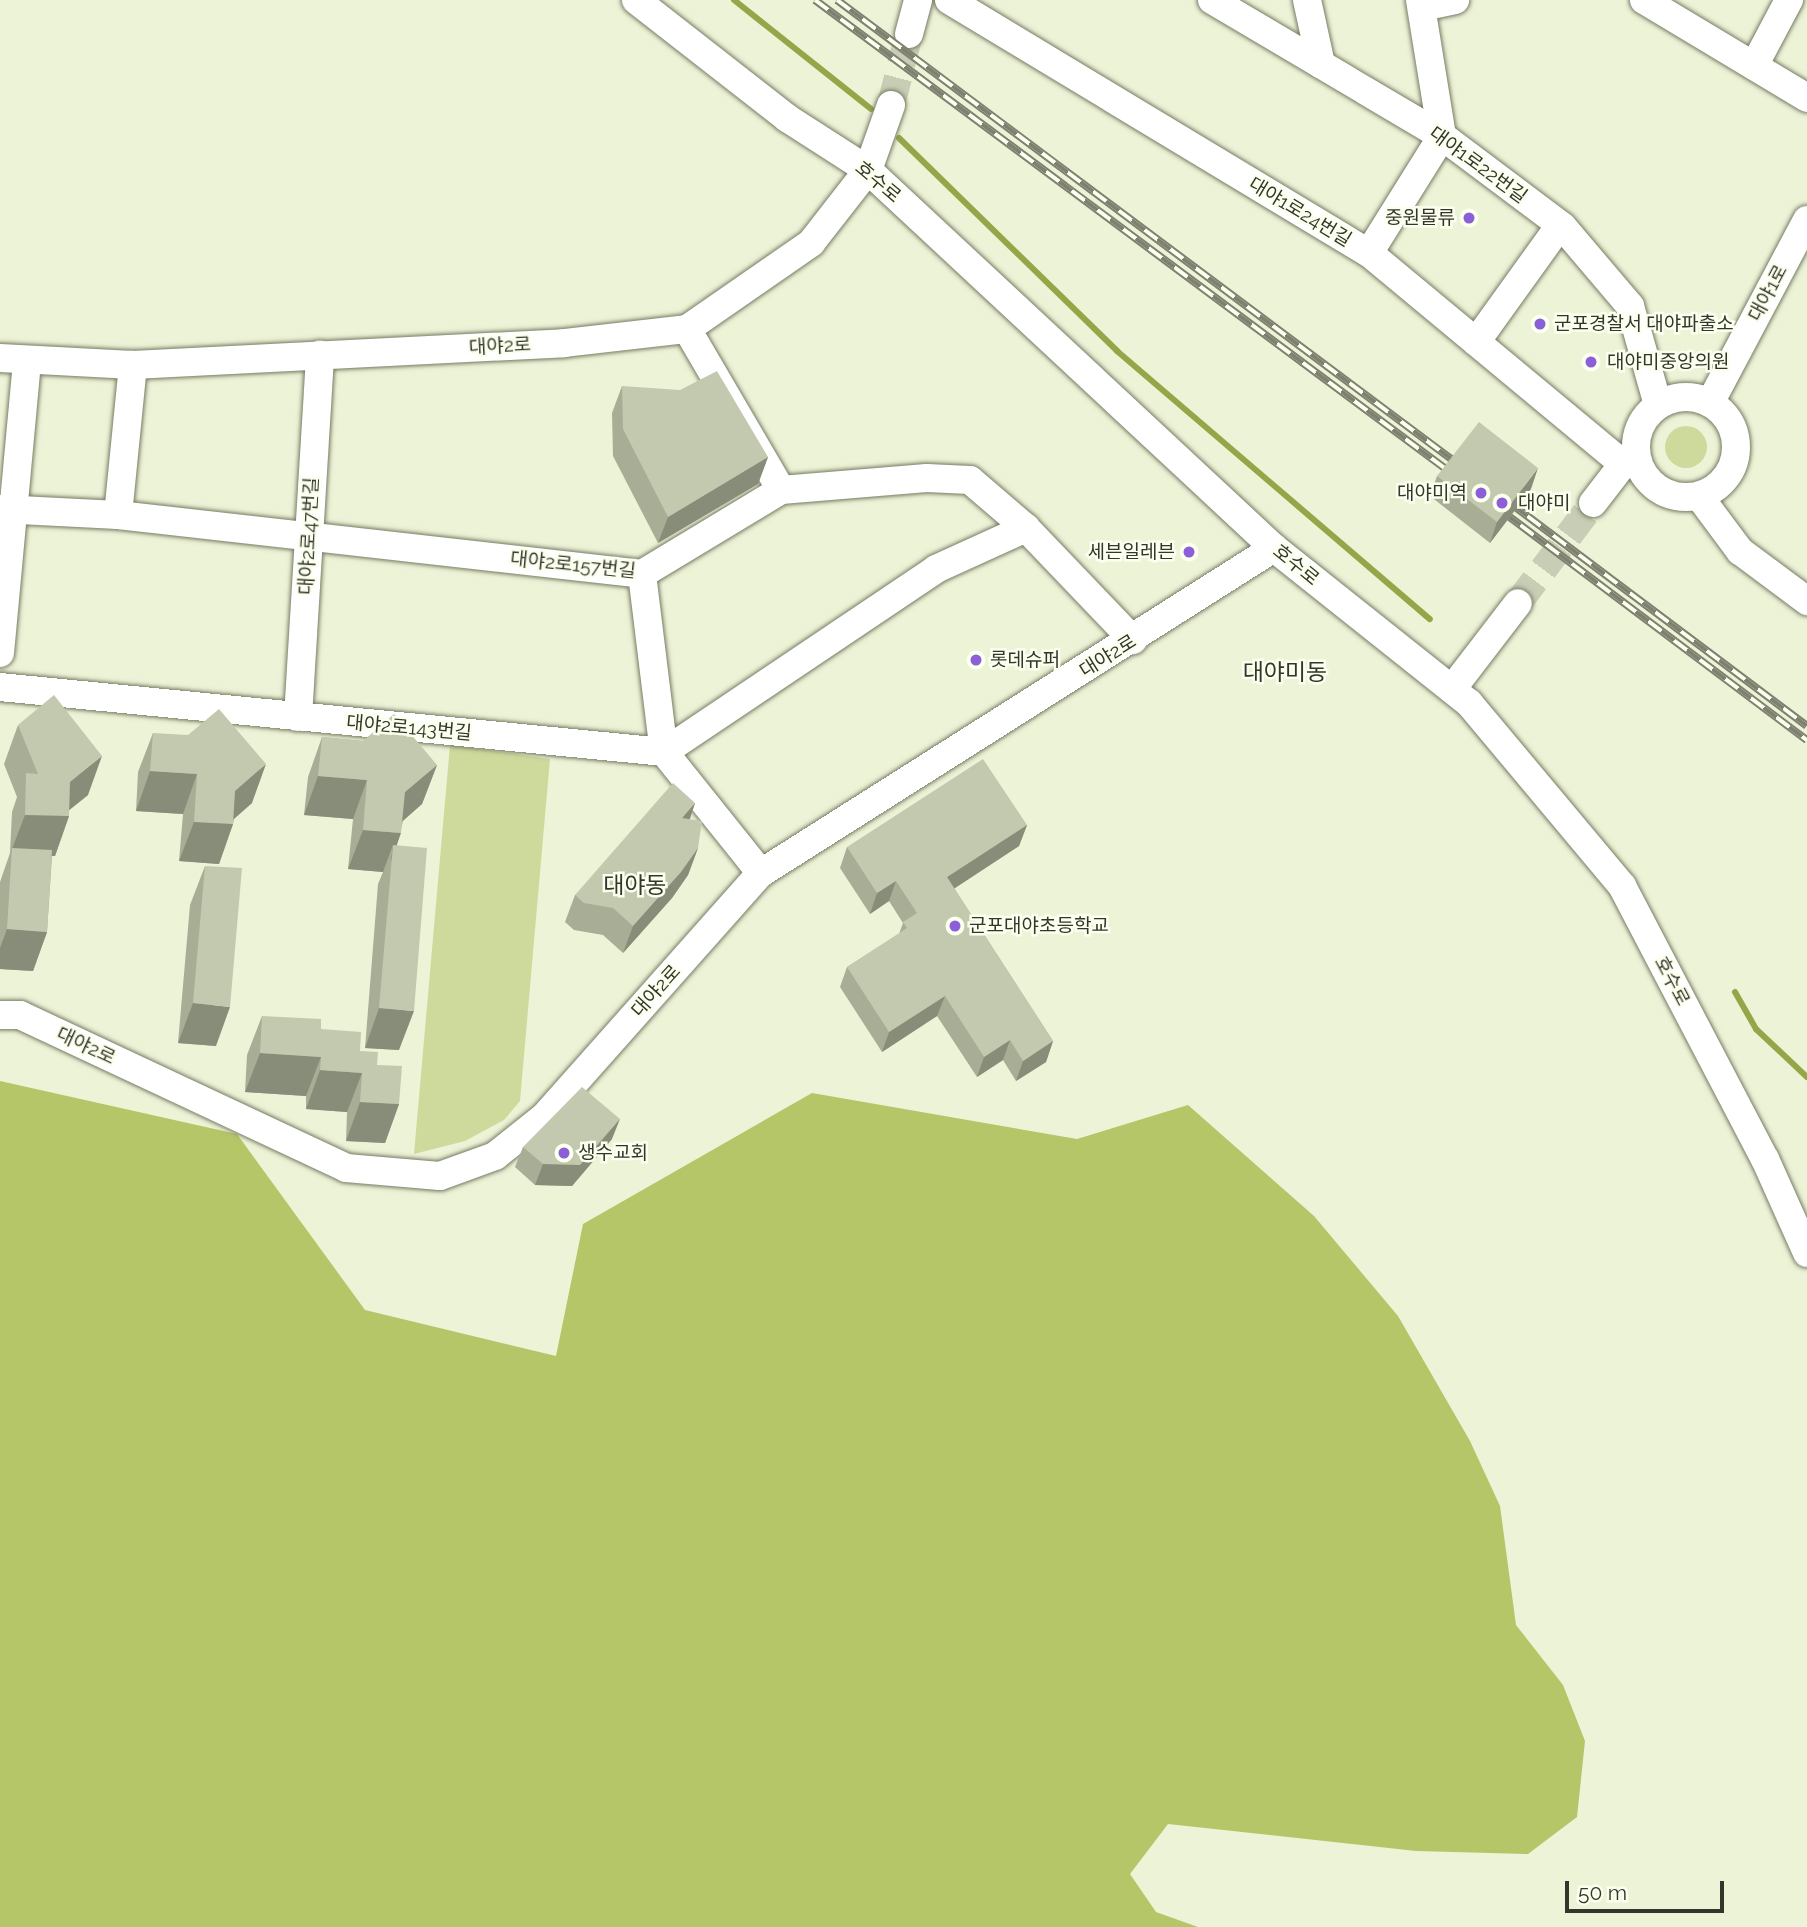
<!DOCTYPE html>
<html>
<head>
<meta charset="utf-8">
<style>
  body { margin:0 }
  #map { position:relative; width:1807px; height:1927px; overflow:hidden; background:#edf3d7; font-family:Raleway,"Noto Sans KR",sans-serif }
  div>[style] { position:absolute }
  [style*='--x'] { left:calc(var(--x)*1px); top:calc(var(--y)*1px); width:calc(var(--w)*1px); rotate:calc(var(--a)*1deg) }
  .green>* { inset:0; background:#cdda9c }
  .round { border-radius:50% }
  .forest>* { inset:0; background:#b5c668 }
  .stream>* { height:6px; margin:-3px; padding:0 3px; transform-origin:3px; border-radius:3px; background:#95a648 }
  .minor-tunnel>* { height:28px; margin-top:-14px; transform-origin:0; background:repeating-linear-gradient(90deg,#c8cdb5 0 28px,transparent 0 42px) }
  .roads { filter:drop-shadow(0 0 2px #767c63) drop-shadow(0 0 2px #767c63) }
  .minor>* { height:28px; margin:-14px; padding:0 14px; transform-origin:14px; border-radius:14px; background:#fff }
  .minor>.ring { margin:-14px; padding:0; box-sizing:content-box; background:none; border:28px solid #fff; border-radius:50% }
  .rail>* { height:8px; margin-top:-4px; transform-origin:0; background:repeating-linear-gradient(90deg,#fbffee 0 16px,#7e8170 0 32px); box-sizing:border-box; border-block:2px solid #7e8170 }
  .wall>* { inset:0; background:#a8ad96 }
  .shaded-wall>* { inset:0; background:#888d7a }
  .building>* { inset:0; background:#c3c9ae }
  .dots>* { width:19px; height:19px; translate:-50% -50%; box-sizing:border-box; border:4px solid #fbffee; border-radius:50% }
  span { translate:-50% -50%; white-space:nowrap; text-align:center; line-height:1.15; -webkit-text-stroke:5px #fbffee; paint-order:stroke }
  .street-label { font-size:19px; color:#34362b }
  .poi-label { font-size:19px; color:#34362b }
  .right { translate:-100% -50%; text-align:right }
  .left { translate:0 -50%; text-align:left }
  .quarter-label { font-size:23px; color:#34362b }
  .scale { position:absolute; left:1565px; top:1881px; width:159px; height:32px; box-sizing:border-box; border:4px solid #34362b; border-top:0; padding-left:9px; font-size:21px; line-height:24px; white-space:nowrap; color:#34362b; -webkit-text-stroke:5px #fbffee; paint-order:stroke }
</style>
</head>
<body>
<div id="map">
  <div class="green">
    <div class="round" style="left:1665px;top:426px;width:42px;height:42px"></div>
    <div style="clip-path:polygon(450px 745px,550px 759px,520px 1101px,504px 1120px,465px 1141px,414px 1154px)"></div>
  </div>
  <div class="forest">
    <div style="clip-path:polygon(0 1081px,237px 1134px,365px 1310px,556px 1356px,583px 1224px,812px 1093px,1077px 1139px,1188px 1105px,1314px 1216px,1398px 1316px,1470px 1441px,1500px 1506px,1516px 1625px,1563px 1685px,1585px 1741px,1577px 1817px,1528px 1854px,1416px 1851px,1168px 1824px,1130px 1874px,1156px 1912px,1198px 1927px,0 1927px)"></div>
  </div>
  <div class="stream">
    <div style="--x:734;--y:0;--w:175;--a:38.5"></div>
    <div style="--x:899;--y:138;--w:305;--a:44.3"></div>
    <div style="--x:1117;--y:351;--w:412;--a:40.6"></div>
    <div style="--x:1735;--y:992;--w:43;--a:60.4"></div>
    <div style="--x:1756;--y:1029;--w:70;--a:43.3"></div>
  </div>
  <div class="minor-tunnel">
    <div style="--x:891;--y:105;--w:73;--a:-75.8"></div>
    <div style="--x:1518;--y:603;--w:125;--a:-53.1"></div>
  </div>
  <div class="roads">
    <div class="minor">
      <div style="--x:636;--y:0;--w:192;--a:38"></div>
      <div style="--x:787;--y:118;--w:96;--a:32.7"></div>
      <div style="--x:868;--y:170;--w:555;--a:42.95"></div>
      <div style="--x:1274;--y:548;--w:249;--a:38.5"></div>
      <div style="--x:1469;--y:703;--w:239;--a:50.1"></div>
      <div style="--x:1622;--y:886;--w:308;--a:62.4"></div>
      <div style="--x:1765;--y:1159;--w:103;--a:65.9"></div>
      <div style="--x:949;--y:0;--w:490;--a:31.1"></div>
      <div style="--x:1369;--y:253;--w:330;--a:39.7"></div>
      <div style="--x:1212;--y:0;--w:267;--a:30.6"></div>
      <div style="--x:1442;--y:136;--w:151;--a:36.9"></div>
      <div style="--x:1563;--y:227;--w:104;--a:49.7"></div>
      <div style="--x:1630;--y:306;--w:103;--a:74.2"></div>
      <div style="--x:1307;--y:0;--w:66;--a:77.7"></div>
      <div style="--x:1644;--y:0;--w:190;--a:31"></div>
      <div style="--x:1422;--y:7;--w:34;--a:-12"></div>
      <div style="--x:909;--y:34;--w:35;--a:-75"></div>
      <div style="--x:1754;--y:66;--w:75;--a:-62.1"></div>
      <div style="--x:1369;--y:253;--w:138;--a:-58"></div>
      <div style="--x:1442;--y:136;--w:138;--a:-99.2"></div>
      <div style="--x:687;--y:329;--w:186;--a:59.7"></div>
      <div style="--x:1476;--y:342;--w:144;--a:-54.3"></div>
      <div style="--x:0;--y:358;--w:133;--a:3"></div>
      <div style="--x:133;--y:365;--w:432;--a:-2.9"></div>
      <div style="--x:564;--y:343;--w:124;--a:-6.5"></div>
      <div style="--x:687;--y:329;--w:151;--a:-34.7"></div>
      <div style="--x:811;--y:243;--w:93;--a:-52"></div>
      <div style="--x:868;--y:170;--w:69;--a:-70.5"></div>
      <div class="ring" style="left:1636px;top:397px;width:72px;height:72px"></div>
      <div style="--x:1710;--y:403;--w:207;--a:-62.1"></div>
      <div style="--x:1699;--y:496;--w:69;--a:53.3"></div>
      <div style="--x:1740;--y:551;--w:84;--a:36.7"></div>
      <div style="--x:1593;--y:503;--w:49;--a:-52.4"></div>
      <div style="--x:1623;--y:464;--w:15;--a:-8"></div>
      <div style="--x:0;--y:509;--w:118;--a:2.9"></div>
      <div style="--x:118;--y:515;--w:527;--a:6.42"></div>
      <div style="--x:642;--y:574;--w:162;--a:-31.1"></div>
      <div style="--x:781;--y:490;--w:146;--a:-4.7"></div>
      <div style="--x:927;--y:478;--w:43;--a:2.7"></div>
      <div style="--x:970;--y:480;--w:74;--a:40.6"></div>
      <div style="--x:1026;--y:528;--w:155;--a:46.3"></div>
      <div style="--x:118;--y:515;--w:151;--a:-84.3"></div>
      <div style="--x:642;--y:574;--w:179;--a:83"></div>
      <div style="--x:664;--y:752;--w:328;--a:-33.9"></div>
      <div style="--x:936;--y:569;--w:99;--a:-24.5"></div>
      <div style="--x:0;--y:653;--w:293;--a:-84.7"></div>
      <div style="--x:0;--y:687;--w:667;--a:5.59"></div>
      <div style="--x:664;--y:752;--w:155;--a:51.3"></div>
      <div style="--x:1452;--y:689;--w:108;--a:-52.5"></div>
      <div style="--x:298;--y:717;--w:363;--a:-86.5"></div>
      <div style="--x:0;--y:1015;--w:20;--a:0"></div>
      <div style="--x:20;--y:1015;--w:360;--a:25.1"></div>
      <div style="--x:346;--y:1168;--w:94;--a:4.9"></div>
      <div style="--x:440;--y:1176;--w:59;--a:-20"></div>
      <div style="--x:495;--y:1156;--w:63;--a:-38.5"></div>
      <div style="--x:544;--y:1117;--w:327;--a:-48.4"></div>
      <div style="--x:761;--y:873;--w:607;--a:-32.36"></div>
    </div>
  </div>
  <div class="rail">
    <div style="--x:815;--y:0;--w:801;--a:36.63"></div>
    <div style="--x:837;--y:0;--w:785;--a:36.77"></div>
    <div style="--x:1502;--y:497;--w:381;--a:36.9"></div>
    <div style="--x:1495;--y:506;--w:390;--a:36.9"></div>
  </div>
  <div class="wall">
    <div style="clip-path:polygon(622px 386px,768px 457px,758px 484px,658px 543px,613px 456px,612px 413px)"></div>
    <div style="clip-path:polygon(1437px 476px,1531px 489px,1490px 543px,1430px 496px)"></div>
    <div style="clip-path:polygon(18px 725px,88px 795px,69px 810px,69px 816px,55px 856px,52px 856px,47px 932px,33px 971px,0 969px,0 882px,10px 853px,12px 812px,17px 797px,4px 764px)"></div>
    <div style="clip-path:polygon(153px 733px,252px 803px,234px 819px,233px 824px,219px 864px,179px 861px,183px 814px,136px 811px,138px 772px)"></div>
    <div style="clip-path:polygon(322px 737px,363px 741px,437px 765px,422px 804px,403px 821px,397px 845px,399px 1050px,365px 1048px,378px 884px,383px 872px,348px 869px,353px 819px,304px 815px,308px 777px)"></div>
    <div style="clip-path:polygon(695px 803px,690px 819px,698px 848px,688px 875px,672px 898px,623px 953px,603px 935px,574px 930px,565px 922px,575px 895px)"></div>
    <div style="clip-path:polygon(1027px 825px,1019px 846px,954px 888px,1053px 1041px,1046px 1062px,1016px 1081px,1003px 1060px,977px 1077px,937px 1016px,882px 1052px,840px 987px,847px 967px,899px 934px,903px 923px,889px 901px,870px 914px,840px 868px,847px 847px)"></div>
    <div style="clip-path:polygon(205px 866px,216px 1046px,178px 1043px,190px 905px)"></div>
    <div style="clip-path:polygon(262px 1016px,321px 1029px,360px 1051px,377px 1065px,399px 1104px,385px 1143px,346px 1141px,347px 1112px,306px 1109px,306px 1096px,245px 1092px,247px 1055px)"></div>
    <div style="clip-path:polygon(612px 1139px,572px 1186px,535px 1185px,515px 1167px,523px 1147px)"></div>
  </div>
  <div class="shaded-wall">
    <div style="clip-path:polygon(768px 457px,758px 484px,658px 543px,668px 517px)"></div>
    <div style="clip-path:polygon(1538px 468px,1531px 489px,1490px 543px,1497px 522px)"></div>
    <div style="clip-path:polygon(102px 756px,88px 795px,62px 816px,69px 816px,55px 856px,12px 854px,12px 849px,25px 815px)"></div>
    <div style="clip-path:polygon(266px 764px,252px 803px,228px 824px,233px 824px,219px 864px,179px 861px,194px 822px)"></div>
    <div style="clip-path:polygon(437px 765px,422px 804px,391px 831px,405px 792px)"></div>
    <div style="clip-path:polygon(150px 771px,197px 774px,183px 814px,136px 811px)"></div>
    <div style="clip-path:polygon(318px 776px,367px 780px,353px 819px,304px 815px)"></div>
    <div style="clip-path:polygon(695px 803px,686px 830px,682px 818px)"></div>
    <div style="clip-path:polygon(1027px 825px,1019px 846px,940px 898px,947px 877px)"></div>
    <div style="clip-path:polygon(363px 830px,401px 833px,391px 861px,393px 845px,383px 872px,348px 869px)"></div>
    <div style="clip-path:polygon(698px 848px,688px 875px,672px 898px,623px 953px,633px 926px)"></div>
    <div style="clip-path:polygon(896px 881px,889px 901px,870px 914px,877px 893px)"></div>
    <div style="clip-path:polygon(7px 929px,47px 932px,33px 971px,0 969px,0 948px)"></div>
    <div style="clip-path:polygon(945px 996px,937px 1016px,882px 1052px,889px 1032px)"></div>
    <div style="clip-path:polygon(193px 1003px,230px 1007px,216px 1046px,178px 1043px)"></div>
    <div style="clip-path:polygon(379px 1008px,414px 1011px,399px 1050px,365px 1048px)"></div>
    <div style="clip-path:polygon(1010px 1040px,1003px 1060px,977px 1077px,984px 1057px)"></div>
    <div style="clip-path:polygon(1053px 1041px,1046px 1062px,1016px 1081px,1023px 1061px)"></div>
    <div style="clip-path:polygon(260px 1053px,321px 1057px,306px 1096px,245px 1092px)"></div>
    <div style="clip-path:polygon(320px 1070px,362px 1073px,347px 1112px,306px 1109px)"></div>
    <div style="clip-path:polygon(360px 1102px,399px 1104px,385px 1143px,346px 1141px)"></div>
    <div style="clip-path:polygon(620px 1119px,612px 1139px,572px 1186px,535px 1185px,543px 1164px)"></div>
  </div>
  <div class="building">
    <div style="clip-path:polygon(717px 371px,768px 457px,668px 517px,623px 429px,622px 386px,680px 390px)"></div>
    <div style="clip-path:polygon(1479px 422px,1538px 468px,1497px 522px,1437px 476px)"></div>
    <div style="clip-path:polygon(54px 695px,102px 756px,70px 782px,69px 816px,25px 815px,26px 773px,38px 774px,18px 725px)"></div>
    <div style="clip-path:polygon(219px 709px,266px 764px,235px 791px,233px 824px,194px 822px,197px 774px,150px 771px,153px 733px,188px 735px)"></div>
    <div style="clip-path:polygon(394px 714px,437px 765px,405px 792px,401px 833px,363px 830px,367px 780px,318px 776px,322px 737px,363px 741px)"></div>
    <div style="clip-path:polygon(983px 759px,1027px 825px,947px 877px,1053px 1041px,1023px 1061px,1010px 1040px,984px 1057px,945px 996px,889px 1032px,847px 967px,907px 928px,903px 922px,917px 913px,896px 881px,877px 893px,847px 847px)"></div>
    <div style="clip-path:polygon(673px 783px,695px 803px,682px 818px,702px 821px,698px 848px,681px 872px,633px 926px,613px 908px,584px 903px,575px 895px)"></div>
    <div style="clip-path:polygon(393px 845px,427px 848px,414px 1011px,379px 1008px)"></div>
    <div style="clip-path:polygon(12px 848px,52px 850px,47px 932px,7px 929px)"></div>
    <div style="clip-path:polygon(205px 866px,242px 868px,230px 1007px,193px 1003px)"></div>
    <div style="clip-path:polygon(262px 1016px,321px 1019px,321px 1029px,361px 1032px,360px 1051px,378px 1052px,377px 1065px,402px 1066px,399px 1104px,360px 1102px,362px 1073px,320px 1070px,321px 1057px,260px 1053px)"></div>
    <div style="clip-path:polygon(582px 1087px,620px 1119px,580px 1165px,543px 1164px,523px 1147px)"></div>
  </div>
  <div class="dots">
    <div style="left:1469px;top:218px;background:#8c5ed7"></div>
    <div style="left:1540px;top:324px;background:#8c5ed7"></div>
    <div style="left:1591px;top:362px;background:#8c5ed7"></div>
    <div style="left:1481px;top:493px;background:#8c5ed7"></div>
    <div style="left:1502px;top:503px;background:#8c5ed7"></div>
    <div style="left:1189px;top:552px;background:#8c5ed7"></div>
    <div style="left:976px;top:660px;background:#8c5ed7"></div>
    <div style="left:955px;top:926px;background:#8c5ed7"></div>
    <div style="left:564px;top:1153px;background:#8c5ed7"></div>
  </div>
  <div class="street-label">
    <span style="left:1478px;top:165px;rotate:36deg">대야1로22번길</span>
    <span style="left:878px;top:182px;rotate:40deg">호수로</span>
    <span style="left:1300px;top:212px;rotate:31deg">대야1로24번길</span>
    <span style="left:1768px;top:293px;rotate:-62deg">대야1로</span>
    <span style="left:500px;top:346px;rotate:-3deg">대야2로</span>
    <span style="left:309px;top:536px;rotate:-87deg">대야2로47번길</span>
    <span style="left:573px;top:565px;rotate:6deg">대야2로157번길</span>
    <span style="left:1296px;top:565px;rotate:39deg">호수로</span>
    <span style="left:1108px;top:656px;rotate:-32deg">대야2로</span>
    <span style="left:409px;top:728px;rotate:5deg">대야2로143번길</span>
    <span style="left:1672px;top:981px;rotate:62deg">호수로</span>
    <span style="left:656px;top:991px;rotate:-48deg">대야2로</span>
    <span style="left:86px;top:1046px;rotate:25deg">대야2로</span>
  </div>
  <div class="poi-label">
    <span class="right" style="left:1455px;top:218px">중원물류</span>
    <span class="left" style="left:1554px;top:324px">군포경찰서 대야파출소</span>
    <span class="left" style="left:1607px;top:362px">대야미중앙의원</span>
    <span class="right" style="left:1467px;top:493px">대야미역</span>
    <span class="left" style="left:1518px;top:503px">대야미</span>
    <span class="right" style="left:1175px;top:552px">세븐일레븐</span>
    <span class="left" style="left:990px;top:660px">롯데슈퍼</span>
    <span class="left" style="left:969px;top:926px">군포대야초등학교</span>
    <span class="left" style="left:578px;top:1153px">생수교회</span>
  </div>
  <div class="quarter-label">
    <span style="left:1285px;top:672px">대야미동</span>
    <span style="left:635px;top:885px">대야동</span>
  </div>
  <div class="scale">50 m</div>
</div>
</body>
</html>
